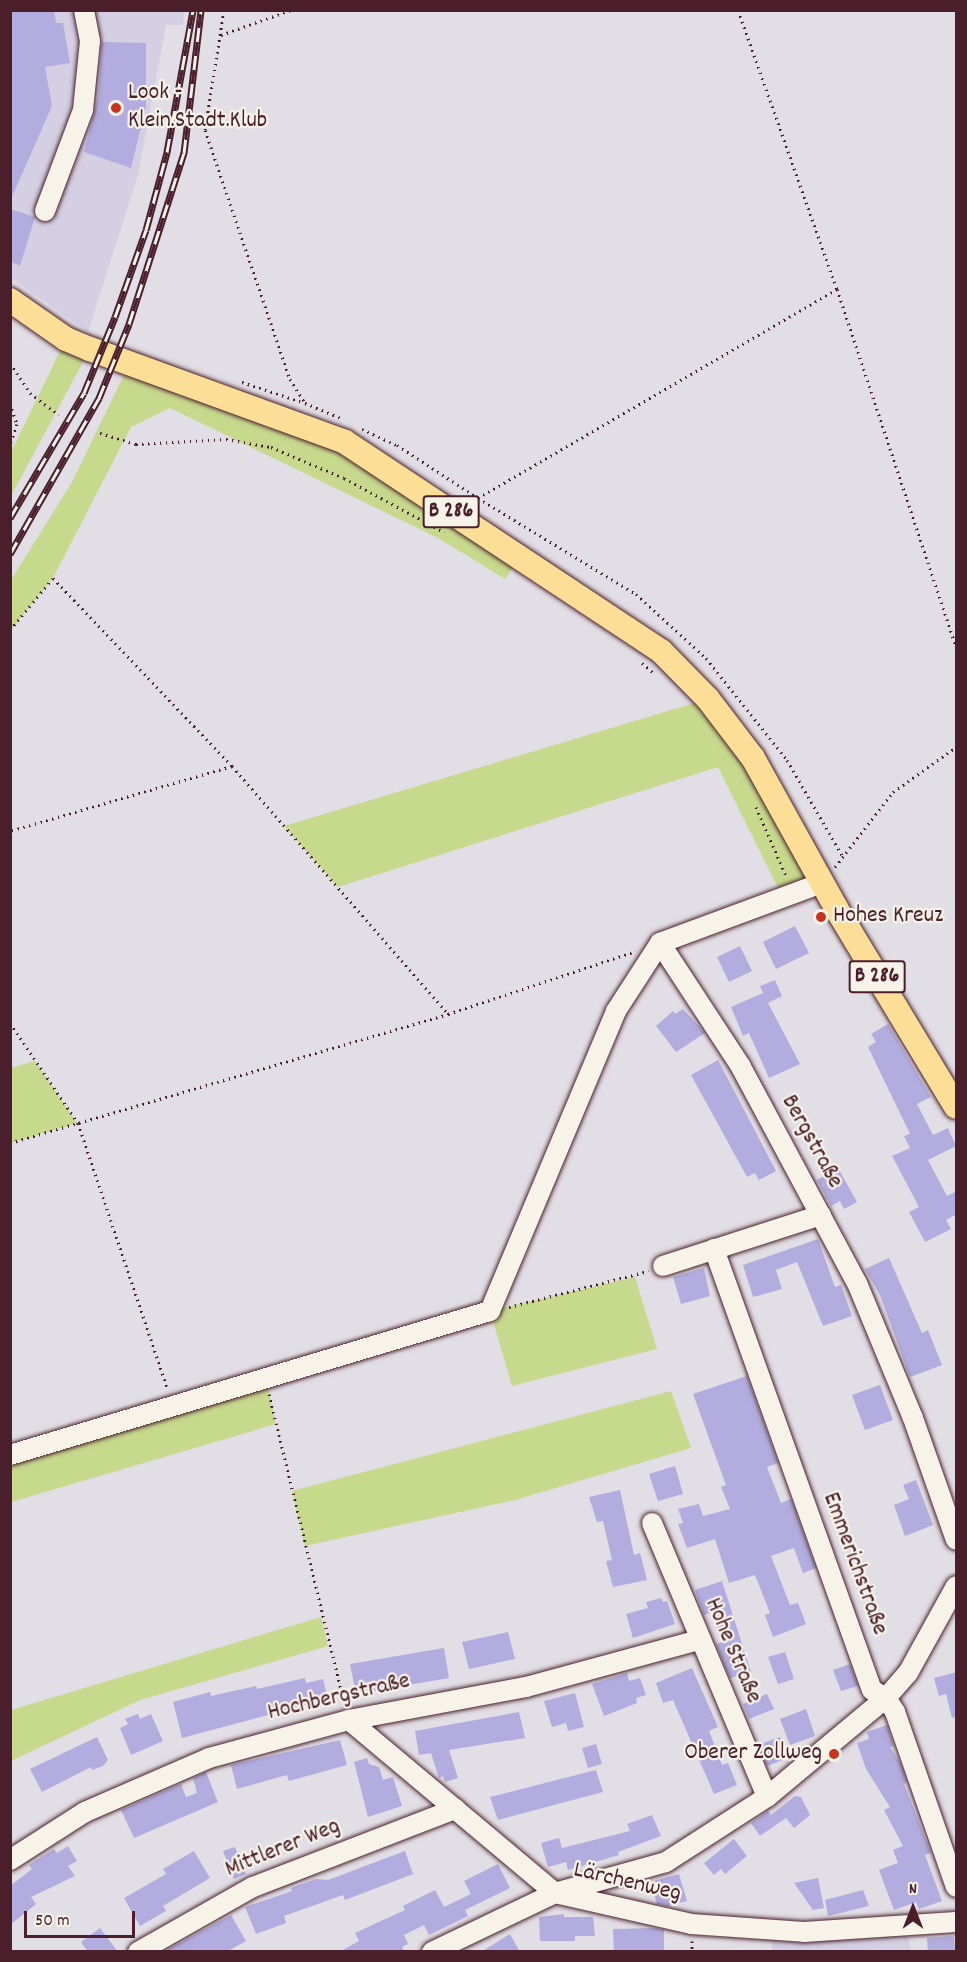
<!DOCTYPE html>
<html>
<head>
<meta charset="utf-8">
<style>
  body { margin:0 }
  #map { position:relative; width:967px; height:1962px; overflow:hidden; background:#e2dee5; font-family:Dekko,sans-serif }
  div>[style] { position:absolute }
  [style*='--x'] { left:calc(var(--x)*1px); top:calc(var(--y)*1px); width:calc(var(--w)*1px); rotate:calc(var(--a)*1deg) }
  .built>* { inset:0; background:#d4cfe3 }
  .green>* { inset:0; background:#c7d98d }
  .building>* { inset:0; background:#b2adde }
  .path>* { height:3px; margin-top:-1.5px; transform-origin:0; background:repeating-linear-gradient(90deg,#4a1f2b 0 1.5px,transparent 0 6px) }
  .roads { filter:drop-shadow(0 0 2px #4a1f2b) drop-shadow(0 0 2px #4a1f2b) }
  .minor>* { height:20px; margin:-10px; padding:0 10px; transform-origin:10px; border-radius:10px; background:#f7f3e8 }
  .major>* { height:24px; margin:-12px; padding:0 12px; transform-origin:12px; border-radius:12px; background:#fcde96 }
  .rail>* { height:7px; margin-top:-3.5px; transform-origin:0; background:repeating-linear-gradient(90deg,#f7f3e8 0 14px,#4a1f2b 0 28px); box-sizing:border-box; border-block:2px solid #4a1f2b }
  .dots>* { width:16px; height:16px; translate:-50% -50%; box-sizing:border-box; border:3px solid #f7f3e8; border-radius:50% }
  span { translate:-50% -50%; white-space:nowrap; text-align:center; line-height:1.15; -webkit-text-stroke:4.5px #f7f3e8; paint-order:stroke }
  .shield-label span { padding:2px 4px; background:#f7f3e8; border:2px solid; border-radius:4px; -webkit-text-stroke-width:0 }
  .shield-label { font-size:22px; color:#4a1f2b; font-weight:700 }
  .poi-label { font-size:24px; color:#4a1f2b }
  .left { translate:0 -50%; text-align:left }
  .right { translate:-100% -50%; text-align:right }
  .street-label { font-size:24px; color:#4a1f2b }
  .frame { position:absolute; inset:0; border:12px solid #4a1f2b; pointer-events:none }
  .north { position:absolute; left:883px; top:1878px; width:60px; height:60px; -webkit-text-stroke:4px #f7f3e8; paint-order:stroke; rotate:0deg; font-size:16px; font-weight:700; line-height:24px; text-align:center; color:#4a1f2b }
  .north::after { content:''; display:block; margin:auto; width:21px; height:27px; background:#4a1f2b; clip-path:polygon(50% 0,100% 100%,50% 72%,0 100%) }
  .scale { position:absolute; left:24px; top:1911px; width:111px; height:27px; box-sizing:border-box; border:3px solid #4a1f2b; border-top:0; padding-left:8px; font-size:18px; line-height:21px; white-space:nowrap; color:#4a1f2b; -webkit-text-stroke:4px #f7f3e8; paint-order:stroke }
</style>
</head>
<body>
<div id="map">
  <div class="built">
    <div style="clip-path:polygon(11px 11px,184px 11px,183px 25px,166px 25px,138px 175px,88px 332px,11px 278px)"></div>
    <div style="clip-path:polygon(908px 1936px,911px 1951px,772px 1951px,772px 1938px)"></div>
  </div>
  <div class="green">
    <div style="clip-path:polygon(66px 339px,90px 349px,11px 496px,11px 452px)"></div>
    <div style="clip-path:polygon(124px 375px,158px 375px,345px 442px,520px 557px,505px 579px,438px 538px,170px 408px,131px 427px,53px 578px,11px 630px,11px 580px,72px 482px)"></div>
    <div style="clip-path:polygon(708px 699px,822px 883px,783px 898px,718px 767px,338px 887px,284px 826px)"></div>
    <div style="clip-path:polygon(35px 1061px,77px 1123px,11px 1143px,11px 1068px)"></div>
    <div style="clip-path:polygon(635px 1277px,657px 1349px,512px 1386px,490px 1311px)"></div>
    <div style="clip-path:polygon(266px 1378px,276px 1424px,11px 1502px,11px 1455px)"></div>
    <div style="clip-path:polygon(671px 1391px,691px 1448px,515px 1500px,305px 1546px,292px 1491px)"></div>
    <div style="clip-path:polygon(321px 1617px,328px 1646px,140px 1700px,11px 1761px,11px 1710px)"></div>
  </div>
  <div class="building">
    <div style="clip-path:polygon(10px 10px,54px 10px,56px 23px,63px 23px,70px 63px,45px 67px,52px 106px,11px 199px)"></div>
    <div style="clip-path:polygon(102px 42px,146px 43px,146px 107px,131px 168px,84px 152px,98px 98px)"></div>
    <div style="clip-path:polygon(10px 209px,35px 217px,20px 266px,10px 261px)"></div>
    <div style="clip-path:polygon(795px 926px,809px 953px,776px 969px,763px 942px)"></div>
    <div style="clip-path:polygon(740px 946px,752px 971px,729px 982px,717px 957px)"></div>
    <div style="clip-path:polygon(775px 980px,782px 996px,768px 1003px,800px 1064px,769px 1078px,749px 1033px,743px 1036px,731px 1007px,763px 993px,760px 986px)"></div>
    <div style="clip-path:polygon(683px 1009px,705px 1033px,676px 1052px,656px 1026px,673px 1011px,675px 1014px)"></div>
    <div style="clip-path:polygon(888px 1024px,931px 1097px,917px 1104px,933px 1135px,948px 1128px,956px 1146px,928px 1160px,947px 1196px,957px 1191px,957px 1214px,946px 1220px,951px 1229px,925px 1242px,909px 1212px,919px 1207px,892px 1156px,910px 1148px,904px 1136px,910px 1134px,868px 1047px,876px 1042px,871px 1034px)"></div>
    <div style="clip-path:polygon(718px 1060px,776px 1171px,759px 1180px,755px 1173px,747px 1177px,691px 1075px)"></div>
    <div style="clip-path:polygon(838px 1168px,857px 1202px,844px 1209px,840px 1201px,831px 1206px,817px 1180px)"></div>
    <div style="clip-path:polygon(818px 1239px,835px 1287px,841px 1285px,852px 1316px,823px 1326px,797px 1262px,776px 1270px,782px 1289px,753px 1297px,743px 1265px)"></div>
    <div style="clip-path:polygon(889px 1258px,922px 1333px,928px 1330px,942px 1365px,910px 1377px,880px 1295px,865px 1269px)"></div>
    <div style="clip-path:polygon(704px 1268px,710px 1296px,681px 1304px,673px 1277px)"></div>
    <div style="clip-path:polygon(747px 1376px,778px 1463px,767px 1467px,781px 1503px,791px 1499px,816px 1568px,803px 1573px,794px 1548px,771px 1556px,790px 1605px,798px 1603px,806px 1624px,773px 1637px,765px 1615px,770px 1613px,755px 1575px,729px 1583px,715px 1539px,687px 1548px,678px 1524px,683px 1523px,678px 1509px,699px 1504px,703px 1516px,730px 1509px,721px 1487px,726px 1485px,693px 1394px)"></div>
    <div style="clip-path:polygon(880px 1385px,893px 1420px,865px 1430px,852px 1395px)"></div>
    <div style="clip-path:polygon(675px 1466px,683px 1494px,658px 1501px,649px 1474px)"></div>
    <div style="clip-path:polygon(916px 1480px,933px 1525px,905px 1536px,894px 1505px,909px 1499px,903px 1485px)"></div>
    <div style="clip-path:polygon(620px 1490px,634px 1555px,640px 1553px,647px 1580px,613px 1587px,606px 1561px,612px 1560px,603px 1521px,597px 1522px,589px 1497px)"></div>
    <div style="clip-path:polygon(722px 1581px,751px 1672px,730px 1678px,716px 1644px,723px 1642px,712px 1612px,704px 1615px,695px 1590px)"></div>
    <div style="clip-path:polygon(661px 1598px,663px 1602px,667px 1601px,675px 1624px,633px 1638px,626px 1614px,648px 1608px,646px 1602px)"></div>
    <div style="clip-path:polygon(508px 1632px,515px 1659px,469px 1669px,462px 1642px)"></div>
    <div style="clip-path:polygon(444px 1648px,449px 1678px,356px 1694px,350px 1664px)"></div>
    <div style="clip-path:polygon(785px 1652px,794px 1679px,778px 1684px,768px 1657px)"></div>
    <div style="clip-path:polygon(850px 1664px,858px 1686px,841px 1691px,833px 1670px)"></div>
    <div style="clip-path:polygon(692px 1668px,718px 1727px,709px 1731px,722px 1765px,728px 1763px,737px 1785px,714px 1794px,673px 1700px,663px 1703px,656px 1683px)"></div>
    <div style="clip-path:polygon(957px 1672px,957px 1717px,952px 1718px,946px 1694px,939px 1696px,934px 1678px)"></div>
    <div style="clip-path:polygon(627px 1673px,629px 1681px,640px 1678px,646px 1695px,636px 1698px,637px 1703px,604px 1716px,592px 1684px)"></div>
    <div style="clip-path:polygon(305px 1678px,306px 1683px,323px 1679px,328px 1699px,182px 1738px,173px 1702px,210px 1692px,211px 1696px,256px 1686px,257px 1689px)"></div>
    <div style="clip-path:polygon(575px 1693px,584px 1727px,568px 1731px,566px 1723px,552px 1727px,544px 1701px)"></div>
    <div style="clip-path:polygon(767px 1694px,774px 1709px,749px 1719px,743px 1704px)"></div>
    <div style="clip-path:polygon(806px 1709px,815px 1736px,790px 1745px,780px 1719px)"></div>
    <div style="clip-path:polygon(519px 1712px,525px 1738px,449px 1750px,458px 1778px,445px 1782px,443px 1776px,439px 1778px,431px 1753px,419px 1755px,415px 1731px)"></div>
    <div style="clip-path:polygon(138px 1714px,140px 1719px,151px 1714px,163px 1741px,131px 1755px,120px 1728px,128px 1724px,125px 1719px)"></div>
    <div style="clip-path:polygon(887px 1725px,894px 1746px,890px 1747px,901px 1764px,907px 1782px,904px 1784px,931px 1853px,925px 1855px,942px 1901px,919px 1909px,916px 1902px,894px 1910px,879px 1870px,898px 1863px,893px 1850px,903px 1846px,884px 1810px,890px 1807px,866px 1769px,857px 1743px,869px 1739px,867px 1732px)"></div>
    <div style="clip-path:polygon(97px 1737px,108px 1760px,103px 1766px,92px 1770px,91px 1767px,42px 1792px,30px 1769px)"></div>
    <div style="clip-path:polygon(780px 1737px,788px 1758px,767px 1766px,758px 1745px)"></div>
    <div style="clip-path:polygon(340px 1740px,347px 1765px,289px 1781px,287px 1775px,237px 1789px,231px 1765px)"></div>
    <div style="clip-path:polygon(596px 1744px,602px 1764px,588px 1768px,582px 1748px)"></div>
    <div style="clip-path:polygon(367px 1758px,369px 1764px,379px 1767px,383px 1780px,393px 1777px,402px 1806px,368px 1817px,354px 1762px)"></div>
    <div style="clip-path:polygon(596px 1770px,603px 1792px,498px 1820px,490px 1797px)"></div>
    <div style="clip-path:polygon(206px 1772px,218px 1802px,134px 1838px,121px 1810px,181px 1784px,186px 1797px,197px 1793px,193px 1778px)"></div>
    <div style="clip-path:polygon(795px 1796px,801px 1797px,810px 1815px,794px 1828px,786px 1818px,760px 1836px,751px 1823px,768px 1811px,771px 1815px)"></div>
    <div style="clip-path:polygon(652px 1815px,661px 1836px,618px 1852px,619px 1855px,568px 1870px,566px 1862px,548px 1867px,541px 1843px,559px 1838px,562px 1848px,630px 1831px,627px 1824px)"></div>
    <div style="clip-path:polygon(734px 1839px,747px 1856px,725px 1874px,721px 1869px,714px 1875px,704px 1863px)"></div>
    <div style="clip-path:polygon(68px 1846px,77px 1861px,68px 1866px,75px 1876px,31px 1897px,36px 1904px,10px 1925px,10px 1886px,32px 1869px,29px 1865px,54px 1849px,57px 1853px)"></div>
    <div style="clip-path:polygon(235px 1847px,246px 1874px,234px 1879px,223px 1851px)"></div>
    <div style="clip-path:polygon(194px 1851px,210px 1878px,163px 1906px,166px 1911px,140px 1926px,124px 1898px,166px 1874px,163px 1869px)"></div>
    <div style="clip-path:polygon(405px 1851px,413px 1874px,345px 1900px,343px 1895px,284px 1916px,286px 1923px,256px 1934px,245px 1907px,292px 1891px,291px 1888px,316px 1879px,328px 1880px)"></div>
    <div style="clip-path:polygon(498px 1864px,510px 1888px,465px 1910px,468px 1916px,429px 1935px,424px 1925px,404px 1935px,408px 1944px,402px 1947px,405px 1952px,339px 1952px,359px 1941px,355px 1933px,405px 1910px,403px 1906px,435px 1890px,444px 1907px,471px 1894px,464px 1881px)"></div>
    <div style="clip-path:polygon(679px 1874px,687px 1901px,668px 1906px,657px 1904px,650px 1882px)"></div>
    <div style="clip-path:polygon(818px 1878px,824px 1908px,813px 1910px,794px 1883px)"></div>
    <div style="clip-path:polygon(863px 1890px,869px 1906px,828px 1916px,825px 1900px)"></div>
    <div style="clip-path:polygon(564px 1914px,564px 1917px,593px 1917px,595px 1936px,575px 1936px,575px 1941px,540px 1941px,539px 1917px)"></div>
    <div style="clip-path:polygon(231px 1915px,246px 1941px,226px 1952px,163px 1952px)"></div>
    <div style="clip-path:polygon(100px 1928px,118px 1952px,88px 1952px,81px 1942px)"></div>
    <div style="clip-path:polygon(656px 1928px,664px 1930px,664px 1952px,614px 1952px,613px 1929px)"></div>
    <div style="clip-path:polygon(510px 1934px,520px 1952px,481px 1952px)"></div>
    <div style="clip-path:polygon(954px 1936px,955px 1952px,928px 1952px,927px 1938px)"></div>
  </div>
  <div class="path">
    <div style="--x:224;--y:10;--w:121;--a:99"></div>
    <div style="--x:205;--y:130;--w:263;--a:71.2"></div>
    <div style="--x:290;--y:379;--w:28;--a:58"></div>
    <div style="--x:305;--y:403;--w:41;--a:22.8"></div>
    <div style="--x:738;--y:10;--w:296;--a:70.5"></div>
    <div style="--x:837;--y:289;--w:377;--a:71.6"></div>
    <div style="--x:221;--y:35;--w:74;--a:-19.7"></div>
    <div style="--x:837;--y:289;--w:415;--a:149.8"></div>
    <div style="--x:478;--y:498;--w:185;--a:31.3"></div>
    <div style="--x:636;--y:594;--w:95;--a:42.4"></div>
    <div style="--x:706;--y:658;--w:130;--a:51.5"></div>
    <div style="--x:787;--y:760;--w:112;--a:60"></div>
    <div style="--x:10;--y:363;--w:36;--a:56"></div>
    <div style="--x:30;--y:393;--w:36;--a:37"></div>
    <div style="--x:242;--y:382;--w:66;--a:18.4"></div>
    <div style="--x:10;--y:403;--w:22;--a:72"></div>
    <div style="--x:17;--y:424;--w:21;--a:109"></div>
    <div style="--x:362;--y:429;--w:38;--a:25"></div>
    <div style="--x:397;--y:445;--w:97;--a:33.2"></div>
    <div style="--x:478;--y:498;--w:8;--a:135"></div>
    <div style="--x:100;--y:433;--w:38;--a:17"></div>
    <div style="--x:136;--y:444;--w:90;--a:-3.2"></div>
    <div style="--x:226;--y:439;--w:46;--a:10.1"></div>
    <div style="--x:271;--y:447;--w:79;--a:23"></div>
    <div style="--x:344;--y:478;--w:114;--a:28.4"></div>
    <div style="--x:10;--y:630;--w:67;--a:-50.4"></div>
    <div style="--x:53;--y:578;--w:260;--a:46.4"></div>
    <div style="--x:232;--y:766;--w:231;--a:163.7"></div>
    <div style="--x:642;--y:663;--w:17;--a:40"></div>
    <div style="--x:232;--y:766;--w:329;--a:48.9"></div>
    <div style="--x:756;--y:807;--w:77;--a:66.4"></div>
    <div style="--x:835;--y:867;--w:95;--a:-52.3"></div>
    <div style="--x:893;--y:792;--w:77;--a:-35.5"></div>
    <div style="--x:10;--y:1023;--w:121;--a:55.8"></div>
    <div style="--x:78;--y:1123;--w:282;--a:71.4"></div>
    <div style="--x:10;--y:1143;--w:457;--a:-16.4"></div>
    <div style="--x:448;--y:1014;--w:198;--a:-18.5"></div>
    <div style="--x:509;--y:1307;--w:144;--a:-14.5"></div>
    <div style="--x:269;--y:1394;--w:321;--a:76.3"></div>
    <div style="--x:692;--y:1941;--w:11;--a:90"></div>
  </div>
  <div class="roads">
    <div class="minor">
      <div style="--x:45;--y:211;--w:108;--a:-69.4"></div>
      <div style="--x:83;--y:110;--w:69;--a:-84.2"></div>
      <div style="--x:90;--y:41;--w:32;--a:-101"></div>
      <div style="--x:660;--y:943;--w:148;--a:56.8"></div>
      <div style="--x:741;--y:1067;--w:245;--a:61.8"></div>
      <div style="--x:857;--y:1283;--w:146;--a:67.5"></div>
      <div style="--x:913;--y:1418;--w:129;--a:70.6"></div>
      <div style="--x:660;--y:943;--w:173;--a:-20.3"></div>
      <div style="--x:714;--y:1249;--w:468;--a:70.3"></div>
      <div style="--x:872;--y:1690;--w:16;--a:30"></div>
      <div style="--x:886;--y:1698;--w:17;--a:57"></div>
      <div style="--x:895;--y:1712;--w:185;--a:70.8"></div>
      <div style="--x:663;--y:1266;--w:166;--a:-17.9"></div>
      <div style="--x:10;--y:1455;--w:501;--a:-16.7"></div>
      <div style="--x:490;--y:1311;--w:325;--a:-67.2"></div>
      <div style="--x:616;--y:1011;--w:81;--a:-57.1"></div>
      <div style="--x:652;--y:1523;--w:297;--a:67.2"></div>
      <div style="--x:349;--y:1720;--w:269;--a:40"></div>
      <div style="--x:555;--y:1893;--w:139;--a:12.8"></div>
      <div style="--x:691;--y:1924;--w:113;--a:4"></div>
      <div style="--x:804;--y:1932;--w:152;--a:-3.8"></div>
      <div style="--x:10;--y:1860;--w:89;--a:-32.6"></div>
      <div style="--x:85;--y:1812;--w:135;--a:-23.5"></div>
      <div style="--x:209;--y:1758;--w:145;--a:-15.2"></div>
      <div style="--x:349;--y:1720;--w:180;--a:-10.6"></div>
      <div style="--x:526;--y:1687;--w:179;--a:-15.2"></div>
      <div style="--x:138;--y:1952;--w:132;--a:-29.5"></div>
      <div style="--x:253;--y:1887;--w:217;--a:-21.1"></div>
      <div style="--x:432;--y:1952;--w:136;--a:-25.6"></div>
      <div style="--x:555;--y:1893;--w:115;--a:-15.6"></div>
      <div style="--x:666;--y:1862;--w:120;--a:-32.8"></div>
      <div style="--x:767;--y:1797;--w:155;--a:-39.8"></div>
      <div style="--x:886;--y:1698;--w:33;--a:-49"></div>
      <div style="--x:908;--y:1673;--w:99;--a:-61.1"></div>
    </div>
    <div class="major">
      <div style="--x:10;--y:300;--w:68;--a:34.9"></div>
      <div style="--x:66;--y:339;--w:26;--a:23"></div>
      <div style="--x:90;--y:349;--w:271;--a:20"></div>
      <div style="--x:345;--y:442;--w:379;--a:33.5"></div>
      <div style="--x:661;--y:651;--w:67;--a:45.6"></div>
      <div style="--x:708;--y:699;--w:74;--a:52.7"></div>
      <div style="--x:753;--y:758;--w:171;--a:61"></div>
      <div style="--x:836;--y:908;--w:232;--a:58.9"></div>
    </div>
  </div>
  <div class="rail">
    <div style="--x:10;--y:518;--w:145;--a:-59.4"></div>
    <div style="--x:84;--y:393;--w:82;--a:-67.8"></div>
    <div style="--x:115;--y:317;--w:92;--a:-70.4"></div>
    <div style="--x:146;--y:230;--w:81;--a:-74.9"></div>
    <div style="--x:167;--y:152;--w:143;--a:-79.6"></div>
    <div style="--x:10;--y:554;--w:180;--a:-60.3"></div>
    <div style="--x:99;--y:398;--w:80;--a:-67.9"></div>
    <div style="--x:129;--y:324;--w:180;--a:-72.2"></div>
    <div style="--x:184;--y:153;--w:144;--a:-83.2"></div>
  </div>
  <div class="dots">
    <div style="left:116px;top:108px;background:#c8321e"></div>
    <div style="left:821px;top:917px;background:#c8321e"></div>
    <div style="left:834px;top:1754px;background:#c8321e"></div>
  </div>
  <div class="shield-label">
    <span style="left:451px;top:512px">B 286</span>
    <span style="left:877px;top:977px">B 286</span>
  </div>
  <div class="poi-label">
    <span class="left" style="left:128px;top:108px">Look -<br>Klein.Stadt.Klub</span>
    <span class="left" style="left:833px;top:917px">Hohes Kreuz</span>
    <span class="right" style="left:822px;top:1754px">Oberer Zollweg</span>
  </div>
  <div class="street-label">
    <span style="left:811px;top:1142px;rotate:61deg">Bergstraße</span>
    <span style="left:854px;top:1564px;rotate:70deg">Emmerichstraße</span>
    <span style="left:732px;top:1651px;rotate:67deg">Hohe Straße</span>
    <span style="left:339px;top:1698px;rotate:-13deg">Hochbergstraße</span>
    <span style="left:283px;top:1849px;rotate:-22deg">Mittlerer Weg</span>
    <span style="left:627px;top:1883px;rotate:13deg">Lärchenweg</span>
  </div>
  <div class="frame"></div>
  <div class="north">N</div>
  <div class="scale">50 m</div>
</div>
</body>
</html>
